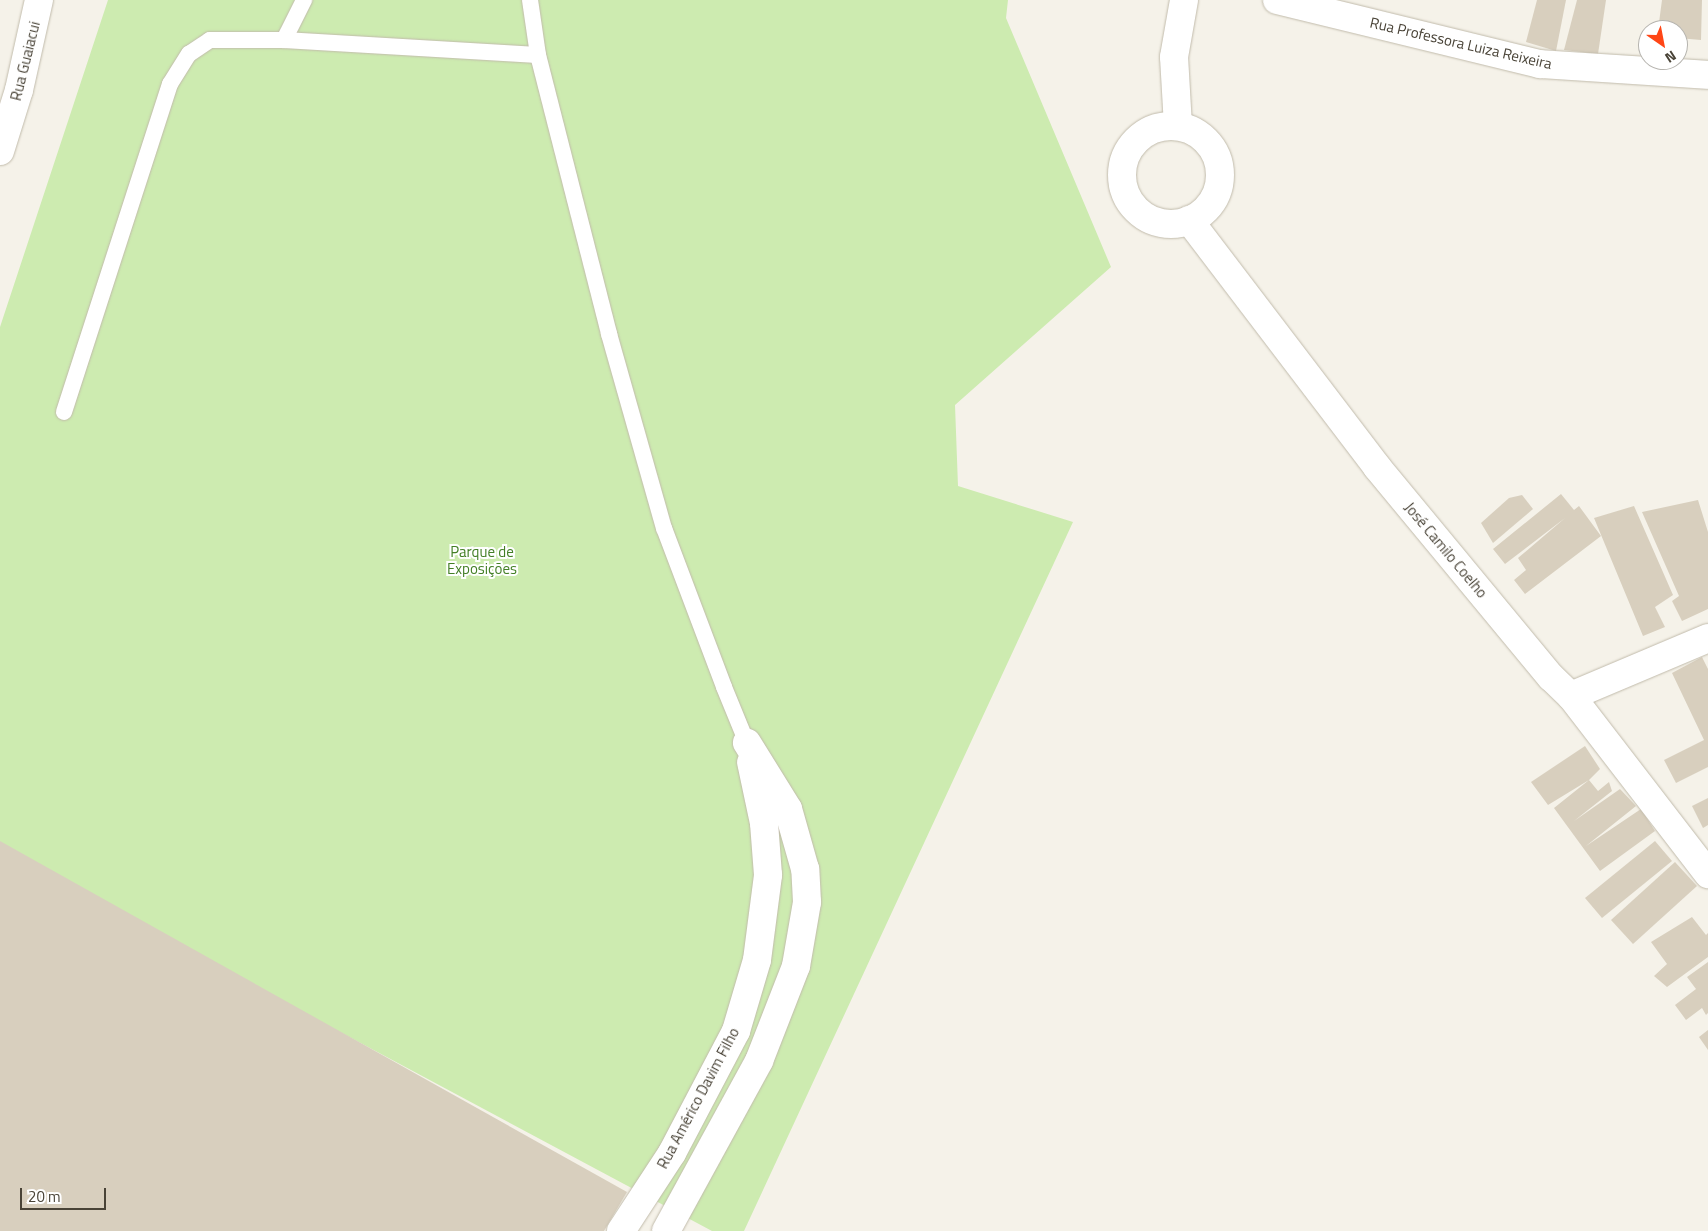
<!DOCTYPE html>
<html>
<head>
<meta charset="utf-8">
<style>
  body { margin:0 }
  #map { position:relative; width:1708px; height:1231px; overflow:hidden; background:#f5f2e9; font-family:"Titillium Web",sans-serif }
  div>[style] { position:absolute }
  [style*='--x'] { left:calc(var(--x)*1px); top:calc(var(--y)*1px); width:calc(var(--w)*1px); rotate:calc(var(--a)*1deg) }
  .green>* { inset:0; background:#cdebb0 }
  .building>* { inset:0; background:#d8cfbe }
  .roads { filter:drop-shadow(0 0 1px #c1bbab) drop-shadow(0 0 1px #c1bbab) }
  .lane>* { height:16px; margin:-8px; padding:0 8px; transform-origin:8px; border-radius:8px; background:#fff }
  .street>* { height:28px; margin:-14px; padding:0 14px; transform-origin:14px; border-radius:14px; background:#fff }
  .street>.ring { margin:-14px; padding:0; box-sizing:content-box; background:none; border:28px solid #fff; border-radius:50% }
  span { translate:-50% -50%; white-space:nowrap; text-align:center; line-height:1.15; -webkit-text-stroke:4px #fff; paint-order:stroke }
  .street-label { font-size:15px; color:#494337 }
  .park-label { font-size:15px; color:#437f26 }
  .north { position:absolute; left:1638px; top:20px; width:50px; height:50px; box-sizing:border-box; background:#fff; border:1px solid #b6b4af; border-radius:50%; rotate:147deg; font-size:14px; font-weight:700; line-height:20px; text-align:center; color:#494337 }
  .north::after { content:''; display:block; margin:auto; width:18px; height:22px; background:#ff4616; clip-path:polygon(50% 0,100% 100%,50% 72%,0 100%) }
  .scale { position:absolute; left:20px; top:1188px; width:86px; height:22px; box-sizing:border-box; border:2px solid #494337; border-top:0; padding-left:6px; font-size:15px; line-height:18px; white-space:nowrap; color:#494337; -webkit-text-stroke:4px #fff; paint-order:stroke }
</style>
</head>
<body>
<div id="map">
  <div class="green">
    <div style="clip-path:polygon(108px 0,1008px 0,1006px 18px,1111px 267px,955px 405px,958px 486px,1073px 522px,744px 1231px,712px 1231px,153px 932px,0 844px,0 327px)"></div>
  </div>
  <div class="building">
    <div style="clip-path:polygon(1537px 0,1566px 0,1556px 51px,1526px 42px)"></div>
    <div style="clip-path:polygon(1577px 0,1606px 0,1598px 54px,1564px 50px)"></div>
    <div style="clip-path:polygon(1662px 0,1702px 0,1701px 40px,1678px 38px,1678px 30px,1658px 30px)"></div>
    <div style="clip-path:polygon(1561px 494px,1574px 510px,1579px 506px,1601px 536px,1525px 594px,1514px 580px,1526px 570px,1518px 558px,1565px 518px,1505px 564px,1493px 549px)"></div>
    <div style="clip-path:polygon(1522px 495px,1533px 509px,1493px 543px,1481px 523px,1509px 498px)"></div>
    <div style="clip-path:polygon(1698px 500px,1708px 532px,1708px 609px,1682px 621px,1672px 601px,1679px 596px,1642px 512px)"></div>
    <div style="clip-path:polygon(1634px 506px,1673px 595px,1655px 607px,1665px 627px,1643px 636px,1594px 518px)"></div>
    <div style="clip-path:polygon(1702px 657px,1708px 669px,1708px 767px,1676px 783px,1664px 760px,1704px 740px,1672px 673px)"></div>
    <div style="clip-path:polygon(1585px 746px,1600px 769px,1589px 780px,1598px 791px,1609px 782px,1612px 791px,1574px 821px,1620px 789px,1636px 806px,1586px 846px,1641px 809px,1655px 831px,1600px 871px,1554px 808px,1589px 780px,1548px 805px,1531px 782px)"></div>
    <div style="clip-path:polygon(1708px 798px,1708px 825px,1703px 828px,1692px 806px)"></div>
    <div style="clip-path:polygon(0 841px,627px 1192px,604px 1231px,0 1231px)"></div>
    <div style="clip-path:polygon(1655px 841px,1672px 861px,1602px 918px,1585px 898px)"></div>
    <div style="clip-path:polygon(1675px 862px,1697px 886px,1633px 944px,1611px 920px)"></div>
    <div style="clip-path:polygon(1692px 917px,1706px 935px,1708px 933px,1708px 957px,1667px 987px,1654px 976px,1667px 964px,1651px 942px)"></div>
    <div style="clip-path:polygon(1708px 962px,1708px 1013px,1706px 1015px,1702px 1008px,1686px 1020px,1675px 1005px,1696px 989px,1687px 977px)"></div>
    <div style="clip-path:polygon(1708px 1030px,1708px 1050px,1699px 1037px)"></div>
  </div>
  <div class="roads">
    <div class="lane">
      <div style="--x:530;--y:0;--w:56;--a:81.7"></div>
      <div style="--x:284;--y:40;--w:45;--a:-63.4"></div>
      <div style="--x:64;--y:412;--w:345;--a:-72.1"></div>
      <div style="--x:170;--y:84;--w:36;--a:-58"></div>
      <div style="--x:189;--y:54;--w:25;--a:-34"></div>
      <div style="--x:210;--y:40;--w:74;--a:0"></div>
      <div style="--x:284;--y:40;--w:254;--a:3.4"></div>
      <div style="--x:538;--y:55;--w:288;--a:75.7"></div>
      <div style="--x:609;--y:334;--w:202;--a:74.2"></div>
      <div style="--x:664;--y:528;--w:170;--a:69.3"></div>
      <div style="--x:724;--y:687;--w:61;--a:67.7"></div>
    </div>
    <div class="street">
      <div style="--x:1277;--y:0;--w:271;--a:13.7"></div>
      <div style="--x:1540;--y:64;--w:168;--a:3.7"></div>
      <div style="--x:1178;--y:126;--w:69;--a:-93.3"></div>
      <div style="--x:1174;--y:57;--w:58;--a:-80"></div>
      <div class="ring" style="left:1122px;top:126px;width:70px;height:70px"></div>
      <div style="--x:0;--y:151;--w:64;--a:-72.7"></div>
      <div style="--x:19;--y:90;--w:92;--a:-77.5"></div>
      <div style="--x:1189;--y:220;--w:310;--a:52.7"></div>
      <div style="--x:1377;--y:467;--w:273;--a:50.4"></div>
      <div style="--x:1551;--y:677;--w:28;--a:44"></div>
      <div style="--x:1571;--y:696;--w:225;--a:52.4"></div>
      <div style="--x:1571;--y:696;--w:149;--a:-22.9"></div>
      <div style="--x:621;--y:1231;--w:93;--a:-56.8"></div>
      <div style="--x:672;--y:1153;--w:138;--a:-62.3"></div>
      <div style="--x:736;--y:1031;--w:74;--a:-73.5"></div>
      <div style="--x:757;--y:960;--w:86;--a:-82.6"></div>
      <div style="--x:768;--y:875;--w:52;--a:-94.4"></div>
      <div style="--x:764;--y:823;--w:62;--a:-102"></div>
      <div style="--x:666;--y:1231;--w:194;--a:-61.3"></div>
      <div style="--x:759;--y:1061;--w:102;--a:-68.7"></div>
      <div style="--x:796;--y:966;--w:65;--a:-80.2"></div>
      <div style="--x:807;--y:902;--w:33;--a:-93"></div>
      <div style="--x:805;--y:869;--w:62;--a:-105.8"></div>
      <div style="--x:788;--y:809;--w:78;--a:-121.8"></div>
    </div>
  </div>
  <div class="street-label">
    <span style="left:1461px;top:43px;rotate:13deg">Rua Professora Luiza Reixeira</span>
    <span style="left:25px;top:61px;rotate:-76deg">Rua Guaiacui</span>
    <span style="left:1446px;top:550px;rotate:50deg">José Camilo Coelho</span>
    <span style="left:698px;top:1098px;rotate:-62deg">Rua Américo Davim Filho</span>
  </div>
  <div class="park-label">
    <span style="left:482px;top:560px">Parque de<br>Exposições</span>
  </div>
  <div class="north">N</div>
  <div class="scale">20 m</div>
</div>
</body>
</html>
